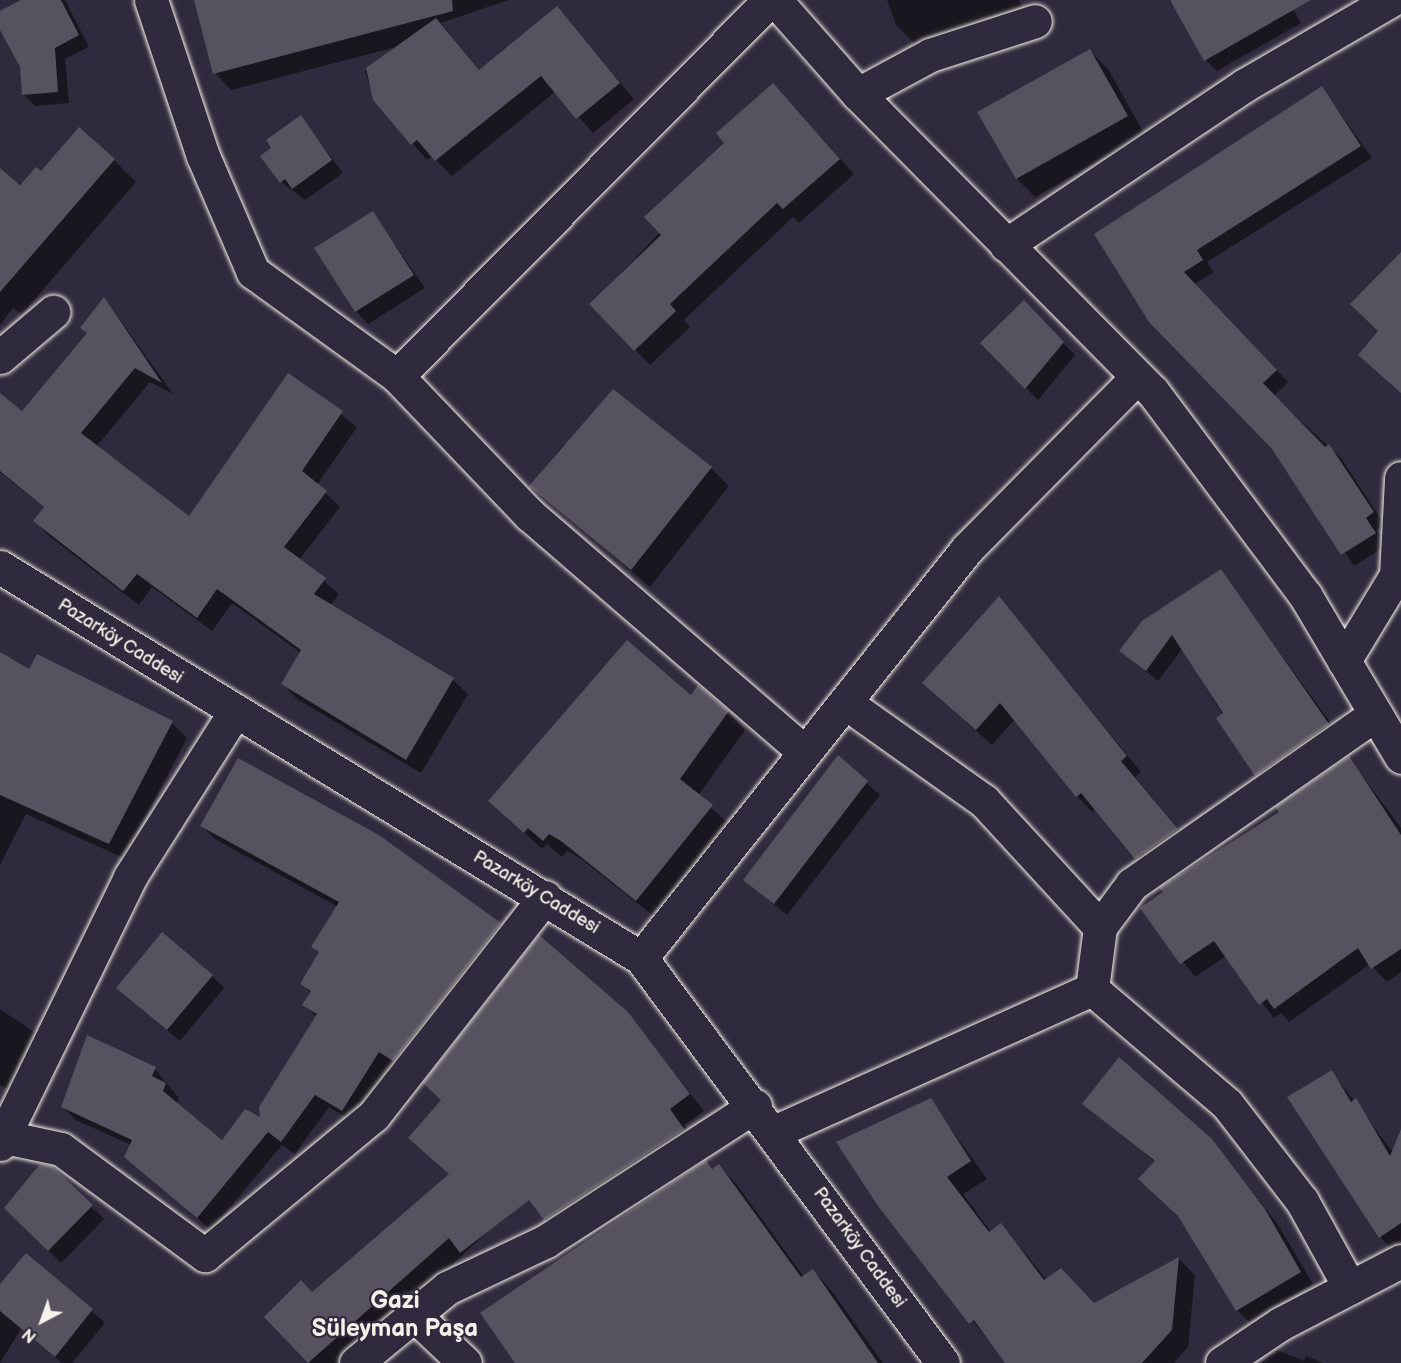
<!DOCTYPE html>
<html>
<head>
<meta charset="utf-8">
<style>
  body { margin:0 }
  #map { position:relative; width:1401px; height:1363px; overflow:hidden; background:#2f2a3d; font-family:"Balsamiq Sans",sans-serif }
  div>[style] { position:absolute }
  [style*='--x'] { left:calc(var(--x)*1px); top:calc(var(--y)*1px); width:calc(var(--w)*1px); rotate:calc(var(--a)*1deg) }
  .shadow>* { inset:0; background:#0007 }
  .building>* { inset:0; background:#56525f }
  .roads { filter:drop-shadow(0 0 2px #f4f1e8) drop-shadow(0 0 2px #f4f1e8) }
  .minor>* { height:33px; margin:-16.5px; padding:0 16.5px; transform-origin:16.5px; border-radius:16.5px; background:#2f2a3d }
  span { translate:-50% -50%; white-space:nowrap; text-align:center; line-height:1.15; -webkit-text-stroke:4.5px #2f2a3d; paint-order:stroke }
  .street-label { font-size:18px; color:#f4f1e8 }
  .district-label { font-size:24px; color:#f4f1e8; font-weight:700 }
  .north { position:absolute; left:12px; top:1291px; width:60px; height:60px; -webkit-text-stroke:4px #2f2a3d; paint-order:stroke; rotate:221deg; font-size:16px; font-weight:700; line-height:24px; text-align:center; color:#f4f1e8 }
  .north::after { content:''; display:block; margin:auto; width:21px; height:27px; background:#f4f1e8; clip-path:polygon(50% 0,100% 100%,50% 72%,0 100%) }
</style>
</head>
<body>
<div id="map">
  <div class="shadow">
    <div style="clip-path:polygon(24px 0,65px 0,89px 47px,65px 59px,69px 103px,35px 106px,23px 94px,21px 67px,0 27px,0 12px)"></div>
    <div style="clip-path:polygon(196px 0,508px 0,441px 23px,480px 71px,557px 8px,634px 99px,593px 133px,556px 91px,452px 176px,432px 156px,427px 160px,374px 99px,365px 71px,400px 46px,231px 90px,215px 73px)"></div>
    <div style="clip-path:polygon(887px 0,1019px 0,1022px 7px,914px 43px,896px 25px)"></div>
    <div style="clip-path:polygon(1177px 0,1288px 0,1301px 23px,1217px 71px,1206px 60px)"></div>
    <div style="clip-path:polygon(1090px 51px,1108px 69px,1145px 135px,1035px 197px,1017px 179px)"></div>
    <div style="clip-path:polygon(1322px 88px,1372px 158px,1207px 262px,1214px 272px,1195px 284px,1288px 382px,1274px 396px,1341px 458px,1385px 525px,1377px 530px,1387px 545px,1354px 566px,1273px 448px,1096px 235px)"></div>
    <div style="clip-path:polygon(788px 100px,854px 174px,799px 223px,793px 217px,684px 320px,690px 327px,650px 365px,591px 304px)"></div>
    <div style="clip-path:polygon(300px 117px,343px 173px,305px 200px,281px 182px,273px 148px)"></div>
    <div style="clip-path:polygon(114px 160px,136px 182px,22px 314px,13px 308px,0 325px,0 193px,41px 173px)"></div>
    <div style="clip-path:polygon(373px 213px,425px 288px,368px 324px,356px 311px)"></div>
    <div style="clip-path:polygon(105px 299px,173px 394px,150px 382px,96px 447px,189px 519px,288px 375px,357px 427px,317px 485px,340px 507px,299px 560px,339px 594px,330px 606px,453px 680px,468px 694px,421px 773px,297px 699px,283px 684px,301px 653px,232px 603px,212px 631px,152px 587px,139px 605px,49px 536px,35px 521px,45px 508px,0 472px,0 416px,22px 413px,88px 334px)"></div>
    <div style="clip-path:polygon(1023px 302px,1075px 355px,1038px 400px,982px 343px)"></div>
    <div style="clip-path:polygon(563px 445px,711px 468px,729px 486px,650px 587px,531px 486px)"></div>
    <div style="clip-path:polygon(1221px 571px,1340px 736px,1268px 787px,1182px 649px,1158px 681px,1121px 651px)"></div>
    <div style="clip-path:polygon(999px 598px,1141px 772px,1135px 777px,1192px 845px,1152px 873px,1096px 808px,1092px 812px,1077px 796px,1015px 719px,992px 745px,940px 698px)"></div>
    <div style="clip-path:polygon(0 653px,30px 671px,172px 723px,187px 738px,124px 858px,26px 814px,0 865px)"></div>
    <div style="clip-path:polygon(728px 712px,745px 730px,698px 796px,729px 824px,655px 917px,580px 858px,567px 851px,562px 857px,547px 844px,542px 849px,490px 801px)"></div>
    <div style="clip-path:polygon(838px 757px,880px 795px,787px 915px,745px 880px)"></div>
    <div style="clip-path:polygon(1349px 758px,1401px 828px,1401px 972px,1387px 982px,1370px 964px,1289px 1022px,1281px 1013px,1274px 1018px,1226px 956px,1195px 977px,1142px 908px,1281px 813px)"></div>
    <div style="clip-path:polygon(202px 826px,500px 924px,513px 937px,407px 1073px,393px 1064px,356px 1124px,329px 1107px,295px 1154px,282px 1145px,211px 1230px,126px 1157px,131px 1145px,76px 1120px,63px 1107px,155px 1069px,179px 1098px,176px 1104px,222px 1142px,262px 1119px,317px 1017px,304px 1005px,311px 993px,302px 983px,320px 954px,313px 947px,338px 907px,215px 839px)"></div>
    <div style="clip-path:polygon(212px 976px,224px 988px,180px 1041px,131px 1000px)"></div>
    <div style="clip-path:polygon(0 1009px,40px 1036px,15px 1092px,0 1085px)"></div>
    <div style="clip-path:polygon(627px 1013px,704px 1111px,685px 1125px,699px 1145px,561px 1234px,545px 1219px,551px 1173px,346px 1363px,310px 1363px,266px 1317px,313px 1294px,450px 1175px,410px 1138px,442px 1101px)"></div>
    <div style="clip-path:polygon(1332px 1072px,1401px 1163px,1401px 1248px,1392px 1249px,1380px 1237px)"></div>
    <div style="clip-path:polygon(930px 1100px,987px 1179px,963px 1194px,991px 1232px,1001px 1225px,1047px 1280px,1095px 1305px,1178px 1258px,1195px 1275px,1188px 1347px,1174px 1363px,1007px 1363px,879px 1205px)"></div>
    <div style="clip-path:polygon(1084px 1104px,1211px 1140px,1277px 1223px,1313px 1284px,1249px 1322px,1237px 1310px,1155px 1162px)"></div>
    <div style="clip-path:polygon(706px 1162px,714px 1170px,719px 1166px,737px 1185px,804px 1277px,813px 1271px,831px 1290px,883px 1363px,517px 1363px)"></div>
    <div style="clip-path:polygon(52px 1168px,104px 1219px,61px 1263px,6px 1208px)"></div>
    <div style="clip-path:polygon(27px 1255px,105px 1323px,72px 1363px,62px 1363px,21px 1329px,0 1363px,0 1287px)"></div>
    <div style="clip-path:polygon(1277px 1350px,1304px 1361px,1306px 1356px,1323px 1363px,1261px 1363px)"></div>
  </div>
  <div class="building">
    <div style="clip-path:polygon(21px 0,61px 0,79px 35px,55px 48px,58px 92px,22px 95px,20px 67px,0 30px,0 11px)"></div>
    <div style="clip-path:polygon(194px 0,452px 0,453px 11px,213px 74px)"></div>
    <div style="clip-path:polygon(1170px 0,1311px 0,1204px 61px)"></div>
    <div style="clip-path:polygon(557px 6px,620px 83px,576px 119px,541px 76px,435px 161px,417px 140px,411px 145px,373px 100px,366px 68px,436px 18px,479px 70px)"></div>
    <div style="clip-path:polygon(1090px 49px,1128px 116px,1016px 179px,977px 112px)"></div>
    <div style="clip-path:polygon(773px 83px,840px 159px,783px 209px,777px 203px,670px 304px,676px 311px,634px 351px,589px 304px,661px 235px,644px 217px,724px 143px,716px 133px)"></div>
    <div style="clip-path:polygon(1322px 86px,1361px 146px,1197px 250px,1203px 260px,1184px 272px,1277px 370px,1263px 383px,1325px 447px,1329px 444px,1374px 512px,1366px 518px,1376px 533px,1341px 555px,1272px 449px,1149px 322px,1094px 234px)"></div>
    <div style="clip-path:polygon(301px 115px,332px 160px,292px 189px,285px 179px,280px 183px,260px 156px,271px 148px,266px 140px)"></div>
    <div style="clip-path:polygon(79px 127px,115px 159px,0 292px,0 168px,20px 185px,36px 167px,41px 171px)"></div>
    <div style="clip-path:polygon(373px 211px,414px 275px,355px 312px,314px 248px)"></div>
    <div style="clip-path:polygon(1401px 252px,1401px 393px,1358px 355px,1378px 331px,1350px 304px)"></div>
    <div style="clip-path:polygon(104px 297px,162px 383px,135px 368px,81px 433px,189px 516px,288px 373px,343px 411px,302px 471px,327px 491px,284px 547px,326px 578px,314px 594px,454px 678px,406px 760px,281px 684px,301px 650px,217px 589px,197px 618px,137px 574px,123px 591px,33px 521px,44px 507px,0 471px,0 393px,22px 411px,87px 333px,80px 328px)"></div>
    <div style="clip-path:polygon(1024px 300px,1064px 342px,1025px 389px,980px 343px)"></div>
    <div style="clip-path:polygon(613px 389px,712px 467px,631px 570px,529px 486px)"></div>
    <div style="clip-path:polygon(1221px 569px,1329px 724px,1255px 776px,1216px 718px,1223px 713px,1172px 635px,1146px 671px,1119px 651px,1142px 621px)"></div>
    <div style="clip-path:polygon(999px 596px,1127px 756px,1121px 761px,1178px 829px,1135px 859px,1081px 793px,1076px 797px,1000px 703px,976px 730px,922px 683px)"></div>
    <div style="clip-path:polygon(627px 640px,691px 695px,698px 685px,729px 711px,680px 779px,713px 805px,636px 901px,561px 841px,549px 834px,543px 841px,528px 828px,524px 833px,488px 801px)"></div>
    <div style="clip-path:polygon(0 652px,29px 669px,37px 654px,173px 721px,109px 844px,0 795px)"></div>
    <div style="clip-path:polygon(838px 755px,868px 781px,774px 904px,743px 880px)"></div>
    <div style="clip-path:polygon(1349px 756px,1401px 835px,1401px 949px,1371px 969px,1358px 948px,1274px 1009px,1267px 999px,1259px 1005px,1214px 941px,1180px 964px,1140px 908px,1163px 892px,1159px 888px,1279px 812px,1275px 807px)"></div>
    <div style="clip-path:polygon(238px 758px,379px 835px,501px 923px,393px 1061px,379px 1052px,342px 1111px,315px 1095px,281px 1142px,268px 1132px,197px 1218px,124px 1157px,132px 1140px,61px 1107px,87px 1035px,156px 1067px,152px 1076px,166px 1083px,163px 1091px,222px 1140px,245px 1109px,260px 1117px,259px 1107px,317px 1014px,302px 1005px,311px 991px,300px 984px,319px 952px,311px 947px,339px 902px,200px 826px)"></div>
    <div style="clip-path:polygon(162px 932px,213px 975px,167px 1030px,116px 988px)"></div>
    <div style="clip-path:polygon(539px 935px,628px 1012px,690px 1094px,670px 1109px,684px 1129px,544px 1220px,529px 1200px,460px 1253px,449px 1238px,308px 1363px,264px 1317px,301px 1280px,312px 1292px,449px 1174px,408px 1138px,441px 1100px,423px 1083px)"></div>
    <div style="clip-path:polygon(1119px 1057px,1212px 1139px,1265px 1209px,1301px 1272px,1236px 1311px,1178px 1216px,1138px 1179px,1155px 1161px,1082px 1104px)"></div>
    <div style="clip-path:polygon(1332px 1070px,1351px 1102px,1356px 1098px,1390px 1156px,1401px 1129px,1401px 1223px,1379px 1238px,1287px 1097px)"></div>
    <div style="clip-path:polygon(931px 1098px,971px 1161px,947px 1177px,989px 1232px,1001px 1223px,1044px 1280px,1061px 1268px,1094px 1303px,1179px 1257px,1172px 1330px,1142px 1363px,1005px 1363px,974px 1320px,969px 1324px,878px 1206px,836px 1142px)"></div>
    <div style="clip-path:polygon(706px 1160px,712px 1169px,719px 1164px,801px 1277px,813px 1269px,878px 1363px,515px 1363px,480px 1313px)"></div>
    <div style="clip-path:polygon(40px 1164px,52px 1166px,93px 1205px,48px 1251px,4px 1208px)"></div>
    <div style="clip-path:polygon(26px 1253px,93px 1309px,55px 1357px,0 1311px,0 1284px)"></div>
  </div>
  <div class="roads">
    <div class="minor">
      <div style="--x:151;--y:0;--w:164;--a:71.6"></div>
      <div style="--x:203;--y:156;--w:126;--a:66.7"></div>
      <div style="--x:253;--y:272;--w:178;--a:35.8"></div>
      <div style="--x:397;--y:376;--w:192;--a:46.3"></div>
      <div style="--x:530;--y:515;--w:363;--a:40.8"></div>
      <div style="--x:775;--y:0;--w:125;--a:48.6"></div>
      <div style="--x:858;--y:94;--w:419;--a:45.3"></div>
      <div style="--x:1153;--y:392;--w:254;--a:53.2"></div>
      <div style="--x:1305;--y:595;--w:188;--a:59.3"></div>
      <div style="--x:858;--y:94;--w:82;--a:-28.4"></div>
      <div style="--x:930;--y:55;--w:110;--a:-17.9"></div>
      <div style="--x:1006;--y:245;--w:288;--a:-33.8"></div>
      <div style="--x:1245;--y:85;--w:169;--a:-30.2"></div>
      <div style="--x:0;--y:357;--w:70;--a:-40.3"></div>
      <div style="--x:397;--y:376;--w:530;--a:-45.23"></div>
      <div style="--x:0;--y:567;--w:751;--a:31.38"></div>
      <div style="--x:641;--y:958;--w:505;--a:53.29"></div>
      <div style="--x:1344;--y:661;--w:100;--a:-58.8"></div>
      <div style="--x:1396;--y:575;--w:97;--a:-87"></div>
      <div style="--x:846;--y:703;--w:169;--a:35.4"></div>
      <div style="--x:984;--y:801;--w:171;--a:47.4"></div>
      <div style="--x:641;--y:958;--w:523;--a:-51.44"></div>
      <div style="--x:967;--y:549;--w:242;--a:-45.3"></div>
      <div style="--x:1092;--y:989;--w:177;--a:40.4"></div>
      <div style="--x:1227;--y:1104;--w:123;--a:52.3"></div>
      <div style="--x:1302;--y:1201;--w:99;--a:61.1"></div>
      <div style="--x:774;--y:1132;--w:349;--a:-24.2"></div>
      <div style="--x:1092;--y:989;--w:63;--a:-82.6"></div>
      <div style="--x:1100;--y:927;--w:54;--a:-53.3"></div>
      <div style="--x:1132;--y:884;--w:297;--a:-34.9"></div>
      <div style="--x:0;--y:1136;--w:62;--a:12"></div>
      <div style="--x:61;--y:1149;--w:179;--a:36.4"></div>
      <div style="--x:205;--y:1255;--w:219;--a:-39.6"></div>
      <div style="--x:374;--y:1115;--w:277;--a:-51.9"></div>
      <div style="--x:0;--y:1144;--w:297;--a:-64"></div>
      <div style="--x:130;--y:877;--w:194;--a:-57.6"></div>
      <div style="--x:411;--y:1312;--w:74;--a:43.4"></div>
      <div style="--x:356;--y:1363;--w:118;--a:-39.5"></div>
      <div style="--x:447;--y:1288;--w:110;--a:-25.4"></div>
      <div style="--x:546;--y:1241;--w:249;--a:-32.9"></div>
      <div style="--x:1222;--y:1363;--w:70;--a:-33.9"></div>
      <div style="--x:1280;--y:1324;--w:136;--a:-27.5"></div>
    </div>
  </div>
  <div class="street-label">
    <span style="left:120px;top:642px;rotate:32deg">Pazarköy Caddesi</span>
    <span style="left:536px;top:893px;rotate:31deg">Pazarköy Caddesi</span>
    <span style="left:859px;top:1248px;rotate:54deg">Pazarköy Caddesi</span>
  </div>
  <div class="district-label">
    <span style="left:395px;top:1315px">Gazi<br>Süleyman Paşa</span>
  </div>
  <div class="north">N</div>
</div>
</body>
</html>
